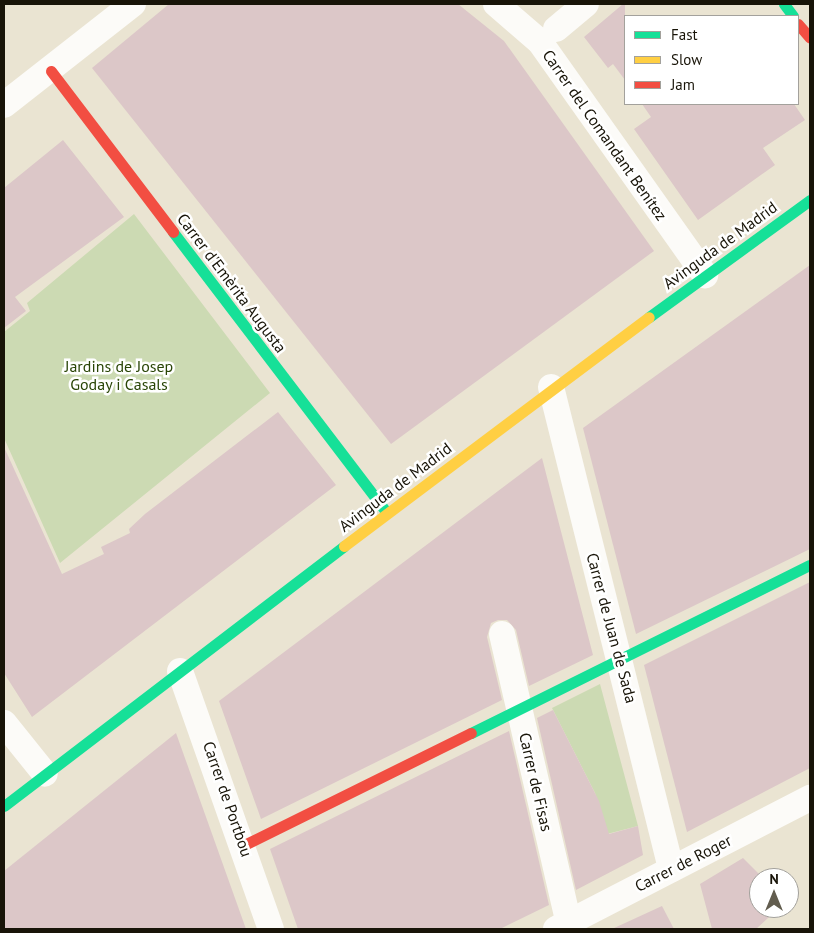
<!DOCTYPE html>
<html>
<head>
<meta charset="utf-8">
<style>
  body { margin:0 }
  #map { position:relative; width:814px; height:933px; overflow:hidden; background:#eae4d2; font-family:"PT Sans",sans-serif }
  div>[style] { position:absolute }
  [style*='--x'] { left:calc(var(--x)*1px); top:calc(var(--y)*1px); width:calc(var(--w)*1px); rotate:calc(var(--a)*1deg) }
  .green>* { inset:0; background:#ccdab3 }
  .building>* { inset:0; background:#dcc7c8 }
  .street>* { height:26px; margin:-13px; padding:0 13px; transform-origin:13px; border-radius:13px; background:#fcfbf8 }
  .fast>* { height:11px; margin:-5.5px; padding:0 5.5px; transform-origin:5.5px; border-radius:5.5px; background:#16e098 }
  .slow>* { height:11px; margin:-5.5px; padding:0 5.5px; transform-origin:5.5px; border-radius:5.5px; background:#ffcf43 }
  .jam>* { height:11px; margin:-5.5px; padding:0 5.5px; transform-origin:5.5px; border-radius:5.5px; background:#f24e42 }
  span { translate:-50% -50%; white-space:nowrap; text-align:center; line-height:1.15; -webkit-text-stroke:5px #fff; paint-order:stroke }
  .street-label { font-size:16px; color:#181408 }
  .park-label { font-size:16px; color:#294506 }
  .frame { position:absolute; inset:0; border:5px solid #181408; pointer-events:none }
  .legend { position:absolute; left:624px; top:15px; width:175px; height:90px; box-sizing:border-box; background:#fff; border:1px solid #a3a19c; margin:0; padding:6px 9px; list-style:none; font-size:15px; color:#181408 }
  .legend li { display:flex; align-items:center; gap:10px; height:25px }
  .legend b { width:25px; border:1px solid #a3a19c }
  .north { position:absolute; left:749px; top:868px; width:50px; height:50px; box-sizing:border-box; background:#fff; border:1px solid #a3a19c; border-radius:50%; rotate:0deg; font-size:14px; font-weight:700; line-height:20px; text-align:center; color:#181408 }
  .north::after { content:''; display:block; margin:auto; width:18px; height:22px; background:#625d4f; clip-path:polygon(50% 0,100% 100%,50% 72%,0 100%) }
</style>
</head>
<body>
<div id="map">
  <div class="green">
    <div style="clip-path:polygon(134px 214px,270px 393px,60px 563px,4px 438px,4px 332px,30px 311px,27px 303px)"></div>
    <div style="clip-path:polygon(600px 684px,638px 826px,607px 834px,595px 793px,552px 708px)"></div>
  </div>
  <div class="building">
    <div style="clip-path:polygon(169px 4px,458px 4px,504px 41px,654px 251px,391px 444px,92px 68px)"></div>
    <div style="clip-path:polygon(623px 4px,625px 4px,625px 80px,613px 64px,608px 68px,584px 37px)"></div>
    <div style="clip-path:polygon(642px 104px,794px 104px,805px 120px,763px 148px,775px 165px,698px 220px,634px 129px,651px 117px)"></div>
    <div style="clip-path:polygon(63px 140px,124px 217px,15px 297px,26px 311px,4px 328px,4px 188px)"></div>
    <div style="clip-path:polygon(810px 265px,810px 549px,636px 634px,583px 428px)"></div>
    <div style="clip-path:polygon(278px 412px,336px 485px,32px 717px,4px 673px,4px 447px,62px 574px,104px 554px,101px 547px,130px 533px,129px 529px,145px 514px)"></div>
    <div style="clip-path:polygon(542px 458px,593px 655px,529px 686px,516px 630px,507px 620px,498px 620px,491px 623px,487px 637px,502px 700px,261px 819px,219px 701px)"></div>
    <div style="clip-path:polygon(810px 582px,810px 768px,687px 832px,644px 665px)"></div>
    <div style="clip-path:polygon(553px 710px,599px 801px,609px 834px,638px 826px,643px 855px,576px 890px,537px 718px)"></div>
    <div style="clip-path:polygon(509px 731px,549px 905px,500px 929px,298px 929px,270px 849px)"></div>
    <div style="clip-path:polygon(176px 733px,246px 929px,4px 929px,4px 871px)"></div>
    <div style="clip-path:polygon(743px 858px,763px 878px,759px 908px,779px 908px,756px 929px,712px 929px,700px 884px)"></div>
    <div style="clip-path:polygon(662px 906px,674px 929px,612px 929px)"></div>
  </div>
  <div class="street">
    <div style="--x:496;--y:4;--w:58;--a:40.8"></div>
    <div style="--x:540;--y:42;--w:286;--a:54.7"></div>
    <div style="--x:556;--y:29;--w:39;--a:-40"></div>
    <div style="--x:4;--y:105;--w:164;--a:-38.1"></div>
    <div style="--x:551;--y:387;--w:497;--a:76"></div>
    <div style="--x:502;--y:634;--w:303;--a:77"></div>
    <div style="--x:180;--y:671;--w:274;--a:70.6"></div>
    <div style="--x:4;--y:723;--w:65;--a:51.2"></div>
    <div style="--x:556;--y:929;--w:286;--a:-27.3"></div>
  </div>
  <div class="fast">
    <div style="--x:784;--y:4;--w:15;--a:53"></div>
    <div style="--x:173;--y:232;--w:353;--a:52.7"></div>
    <div style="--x:649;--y:317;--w:199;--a:-36"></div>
    <div style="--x:471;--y:733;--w:378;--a:-26.4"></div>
    <div style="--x:4;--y:806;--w:428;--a:-37.4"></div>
  </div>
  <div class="slow">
    <div style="--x:344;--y:546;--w:381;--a:-36.9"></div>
  </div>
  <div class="jam">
    <div style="--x:798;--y:24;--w:18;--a:49"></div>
    <div style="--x:51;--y:71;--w:202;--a:52.8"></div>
    <div style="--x:244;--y:845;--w:253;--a:-26.3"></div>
  </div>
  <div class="street-label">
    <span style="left:605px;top:135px;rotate:55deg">Carrer del Comandant Benítez</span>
    <span style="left:720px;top:245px;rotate:-36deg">Avinguda de Madrid</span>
    <span style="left:232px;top:283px;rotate:53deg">Carrer d'Emèrita Augusta</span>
    <span style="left:395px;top:487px;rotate:-37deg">Avinguda de Madrid</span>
    <span style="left:612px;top:628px;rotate:75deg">Carrer de Juan de Sada</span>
    <span style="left:536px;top:782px;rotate:77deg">Carrer de Fisas</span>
    <span style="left:228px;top:799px;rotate:71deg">Carrer de Portbou</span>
    <span style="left:683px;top:863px;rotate:-27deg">Carrer de Roger</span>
  </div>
  <div class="park-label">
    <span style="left:119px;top:375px">Jardins de Josep<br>Goday i Casals</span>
  </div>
  <div class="frame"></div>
  <ul class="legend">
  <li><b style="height:6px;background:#16e098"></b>Fast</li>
  <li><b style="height:6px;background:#ffcf43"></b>Slow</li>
  <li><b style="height:6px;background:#f24e42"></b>Jam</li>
  </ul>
  <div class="north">N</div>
</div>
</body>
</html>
